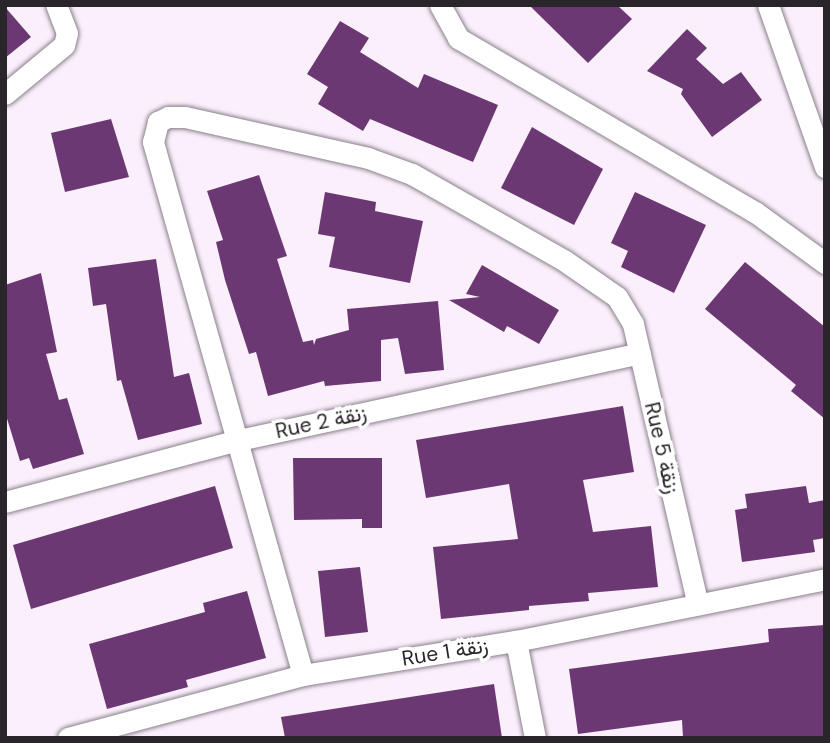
<!DOCTYPE html>
<html>
<head>
<meta charset="utf-8">
<style>
  body { margin:0 }
  #map { position:relative; width:830px; height:743px; overflow:hidden; background:#faeffb; font-family:"DM Sans",Vazirmatn,sans-serif }
  div>[style] { position:absolute }
  [style*='--x'] { left:calc(var(--x)*1px); top:calc(var(--y)*1px); width:calc(var(--w)*1px); rotate:calc(var(--a)*1deg) }
  .building>* { inset:0; background:#6c3874 }
  .roads { filter:drop-shadow(0 0 2px #8a808c) drop-shadow(0 0 2px #8a808c) }
  .street>* { height:21px; margin:-10.5px; padding:0 10.5px; transform-origin:10.5px; border-radius:10.5px; background:#fff }
  span { translate:-50% -50%; white-space:nowrap; text-align:center; line-height:1.15; -webkit-text-stroke:7px #fff; paint-order:stroke }
  .street-label { font-size:21px; color:#29252a }
  .frame { position:absolute; inset:0; border:7px solid #29252a; pointer-events:none }
</style>
</head>
<body>
<div id="map">
  <div class="building">
    <div style="clip-path:polygon(529px 5px,617px 5px,632px 19px,588px 63px)"></div>
    <div style="clip-path:polygon(5px 7px,31px 37px,5px 58px)"></div>
    <div style="clip-path:polygon(340px 21px,369px 38px,360px 52px,418px 88px,424px 74px,498px 105px,473px 162px,370px 119px,363px 131px,318px 104px,328px 87px,307px 74px)"></div>
    <div style="clip-path:polygon(687px 29px,707px 48px,696px 59px,723px 84px,741px 72px,762px 100px,712px 137px,681px 94px,683px 89px,647px 71px)"></div>
    <div style="clip-path:polygon(111px 119px,129px 177px,65px 192px,51px 133px)"></div>
    <div style="clip-path:polygon(532px 127px,603px 169px,574px 225px,501px 188px)"></div>
    <div style="clip-path:polygon(259px 175px,287px 256px,277px 259px,303px 342px,313px 340px,314px 345px,316px 339px,349px 330px,347px 309px,438px 301px,444px 370px,405px 374px,398px 338px,381px 340px,381px 381px,325px 386px,324px 381px,268px 396px,256px 352px,249px 354px,225px 280px,216px 242px,223px 240px,207px 191px)"></div>
    <div style="clip-path:polygon(325px 192px,376px 202px,375px 211px,423px 221px,410px 283px,329px 267px,335px 237px,318px 234px)"></div>
    <div style="clip-path:polygon(635px 192px,706px 225px,674px 293px,621px 267px,628px 251px,611px 243px)"></div>
    <div style="clip-path:polygon(156px 259px,174px 377px,189px 373px,202px 424px,138px 440px,121px 380px,117px 381px,106px 304px,93px 306px,88px 268px)"></div>
    <div style="clip-path:polygon(745px 262px,825px 327px,825px 419px,791px 391px,796px 385px,705px 309px)"></div>
    <div style="clip-path:polygon(482px 265px,559px 310px,539px 344px,507px 326px,504px 332px,449px 300px,480px 297px,466px 294px)"></div>
    <div style="clip-path:polygon(41px 273px,57px 352px,46px 354px,59px 400px,67px 398px,84px 454px,33px 469px,29px 458px,20px 461px,5px 412px,5px 285px)"></div>
    <div style="clip-path:polygon(623px 406px,634px 472px,583px 480px,593px 532px,651px 526px,658px 587px,588px 593px,589px 601px,529px 606px,529px 610px,441px 619px,433px 547px,518px 539px,509px 484px,426px 498px,416px 440px)"></div>
    <div style="clip-path:polygon(293px 458px,382px 458px,382px 528px,362px 528px,362px 519px,294px 520px)"></div>
    <div style="clip-path:polygon(215px 486px,233px 548px,31px 609px,13px 545px)"></div>
    <div style="clip-path:polygon(806px 486px,809px 503px,825px 500px,825px 538px,813px 540px,815px 552px,742px 562px,735px 510px,747px 508px,745px 494px)"></div>
    <div style="clip-path:polygon(360px 567px,368px 632px,325px 637px,318px 571px)"></div>
    <div style="clip-path:polygon(247px 591px,266px 658px,186px 680px,188px 687px,107px 709px,89px 644px,205px 612px,203px 603px)"></div>
    <div style="clip-path:polygon(825px 625px,825px 738px,683px 738px,682px 720px,578px 734px,569px 669px,769px 642px,768px 629px)"></div>
    <div style="clip-path:polygon(494px 684px,502px 738px,285px 738px,281px 717px)"></div>
  </div>
  <div class="roads">
    <div class="street">
      <div style="--x:440;--y:5;--w:38;--a:61"></div>
      <div style="--x:458;--y:38;--w:344;--a:30.4"></div>
      <div style="--x:755;--y:212;--w:87;--a:36.1"></div>
      <div style="--x:768;--y:5;--w:172;--a:70.6"></div>
      <div style="--x:5;--y:94;--w:77;--a:-39.7"></div>
      <div style="--x:64;--y:45;--w:12;--a:-76"></div>
      <div style="--x:67;--y:33;--w:30;--a:-111"></div>
      <div style="--x:5;--y:502;--w:237;--a:-14.9"></div>
      <div style="--x:234;--y:441;--w:415;--a:-12.2"></div>
      <div style="--x:516;--y:641;--w:99;--a:78.9"></div>
      <div style="--x:303;--y:675;--w:554;--a:-105.72"></div>
      <div style="--x:153;--y:142;--w:21;--a:-76"></div>
      <div style="--x:158;--y:122;--w:11;--a:-27"></div>
      <div style="--x:168;--y:117;--w:17;--a:0"></div>
      <div style="--x:185;--y:117;--w:188;--a:12.6"></div>
      <div style="--x:368;--y:158;--w:47;--a:20"></div>
      <div style="--x:412;--y:174;--w:176;--a:29.6"></div>
      <div style="--x:565;--y:261;--w:63;--a:34.7"></div>
      <div style="--x:617;--y:297;--w:31;--a:59"></div>
      <div style="--x:633;--y:324;--w:285;--a:77"></div>
      <div style="--x:68;--y:738;--w:243;--a:-15"></div>
      <div style="--x:303;--y:675;--w:216;--a:-9.1"></div>
      <div style="--x:516;--y:641;--w:315;--a:-11.3"></div>
    </div>
  </div>
  <div class="street-label">
    <span style="left:321px;top:422px;rotate:-12deg">Rue 2 زنقة</span>
    <span style="left:662px;top:448px;rotate:77deg">Rue 5 زنقة</span>
    <span style="left:445px;top:652px;rotate:-9deg">Rue 1 زنقة</span>
  </div>
  <div class="frame"></div>
</div>
</body>
</html>
